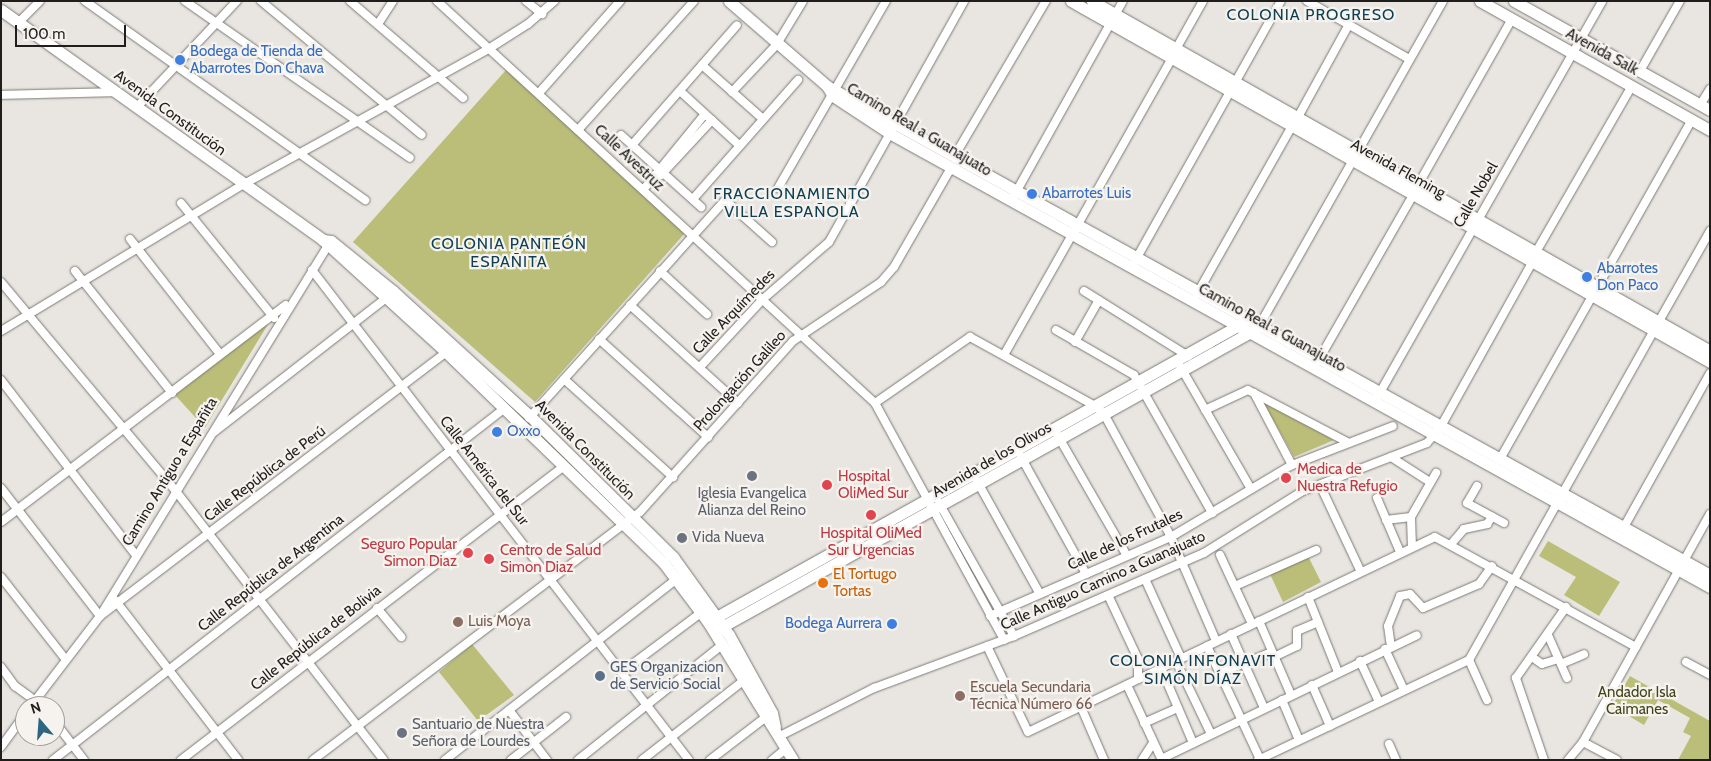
<!DOCTYPE html>
<html>
<head>
<meta charset="utf-8">
<style>
  body { margin:0 }
  #map { position:relative; width:1711px; height:761px; overflow:hidden; background:#e9e6e1; font-family:Cabin,sans-serif }
  div>[style] { position:absolute }
  [style*='--x'] { left:calc(var(--x)*1px); top:calc(var(--y)*1px); width:calc(var(--w)*1px); rotate:calc(var(--a)*1deg) }
  .green>* { inset:0; background:#bbbe79 }
  .roads { filter:drop-shadow(0 0 1px #7c7975) drop-shadow(0 0 1px #7c7975) }
  .street>* { height:8px; margin:-4px; padding:0 4px; transform-origin:4px; border-radius:4px; background:#fff }
  .secondary>* { height:11px; margin:-5.5px; padding:0 5.5px; transform-origin:5.5px; border-radius:5.5px; background:#fff }
  .dots>* { width:14px; height:14px; translate:-50% -50%; box-sizing:border-box; border:2px solid #f6f3ef; border-radius:50% }
  span { translate:-50% -50%; white-space:nowrap; text-align:center; line-height:1.15; -webkit-text-stroke:4.5px #f6f3ef; paint-order:stroke }
  .shop-label { font-size:15px; color:#366cbe }
  .left { translate:0 -50%; text-align:left }
  .right { translate:-100% -50%; text-align:right }
  .street-label { font-size:15px; color:#1f1e1c }
  .health-label { font-size:15px; color:#be3a42 }
  .worship-label { font-size:15px; color:#5b616d }
  .food-label { font-size:15px; color:#c56008 }
  .education-label { font-size:15px; color:#785e54 }
  .service-label { font-size:15px; color:#4e5e75 }
  .park-label { font-size:15px; color:#424419 }
  .neighbourhood-label { font-size:16px; color:#0e3e52; letter-spacing:1px }
  .frame { position:absolute; inset:0; border:2px solid #1f1e1c; pointer-events:none }
  .north { position:absolute; left:15px; top:696px; width:50px; height:50px; box-sizing:border-box; background:#f6f3ef; border:1px solid #a09e9b; border-radius:50%; rotate:342deg; font-size:14px; font-weight:700; line-height:20px; text-align:center; color:#1f1e1c }
  .north::after { content:''; display:block; margin:auto; width:18px; height:22px; background:#2d6680; clip-path:polygon(50% 0,100% 100%,50% 72%,0 100%) }
  .scale { position:absolute; left:15px; top:25px; width:111px; height:22px; box-sizing:border-box; border:2px solid #1f1e1c; border-top:0; padding-left:6px; font-size:15px; line-height:18px; white-space:nowrap; color:#1f1e1c; -webkit-text-stroke:4px #f6f3ef; paint-order:stroke }
</style>
</head>
<body>
<div id="map">
  <div class="green">
    <div style="clip-path:polygon(506px 70px,685px 233px,535px 402px,353px 242px)"></div>
    <div style="clip-path:polygon(270px 321px,209px 421px,205px 428px,175px 395px)"></div>
    <div style="clip-path:polygon(1264px 403px,1334px 440px,1294px 457px)"></div>
    <div style="clip-path:polygon(1548px 541px,1620px 582px,1599px 616px,1564px 595px,1576px 577px,1539px 556px)"></div>
    <div style="clip-path:polygon(1308px 556px,1321px 582px,1283px 602px,1270px 574px)"></div>
    <div style="clip-path:polygon(472px 644px,514px 695px,478px 721px,439px 672px)"></div>
    <div style="clip-path:polygon(1630px 676px,1710px 721px,1710px 760px,1678px 760px,1691px 736px,1683px 732px,1690px 718px,1658px 700px,1644px 725px,1612px 706px)"></div>
  </div>
  <div class="roads">
    <div class="street">
      <div style="--x:85;--y:1;--w:344;--a:35.4"></div>
      <div style="--x:185;--y:1;--w:274;--a:34.9"></div>
      <div style="--x:261;--y:1;--w:209;--a:39.8"></div>
      <div style="--x:350;--y:1;--w:149;--a:40.6"></div>
      <div style="--x:437;--y:1;--w:595;--a:42.55"></div>
      <div style="--x:875;--y:403;--w:270;--a:61.4"></div>
      <div style="--x:526;--y:1;--w:21;--a:39"></div>
      <div style="--x:1307;--y:1;--w:117;--a:29.6"></div>
      <div style="--x:18;--y:23;--w:31;--a:-45"></div>
      <div style="--x:378;--y:24;--w:27;--a:-57"></div>
      <div style="--x:1176;--y:49;--w:55;--a:-60.6"></div>
      <div style="--x:702;--y:65;--w:81;--a:41.5"></div>
      <div style="--x:1640;--y:71;--w:81;--a:-60.3"></div>
      <div style="--x:680;--y:91;--w:81;--a:42.5"></div>
      <div style="--x:732;--y:92;--w:66;--a:-46.8"></div>
      <div style="--x:777;--y:44;--w:50;--a:-58.8"></div>
      <div style="--x:539;--y:93;--w:123;--a:-48.6"></div>
      <div style="--x:1;--y:95;--w:115;--a:-1.5"></div>
      <div style="--x:1700;--y:105;--w:19;--a:-58"></div>
      <div style="--x:137;--y:107;--w:146;--a:-46.7"></div>
      <div style="--x:1298;--y:117;--w:104;--a:-61.2"></div>
      <div style="--x:578;--y:130;--w:173;--a:-48"></div>
      <div style="--x:621;--y:135;--w:108;--a:42"></div>
      <div style="--x:632;--y:145;--w:159;--a:-48.8"></div>
      <div style="--x:954;--y:157;--w:181;--a:-59.5"></div>
      <div style="--x:661;--y:175;--w:75;--a:-47.2"></div>
      <div style="--x:1418;--y:185;--w:191;--a:-60.5"></div>
      <div style="--x:778;--y:188;--w:216;--a:-60"></div>
      <div style="--x:643;--y:190;--w:98;--a:-50.8"></div>
      <div style="--x:1015;--y:194;--w:221;--a:-60.8"></div>
      <div style="--x:693;--y:199;--w:159;--a:-48.6"></div>
      <div style="--x:181;--y:203;--w:148;--a:51"></div>
      <div style="--x:130;--y:239;--w:145;--a:52"></div>
      <div style="--x:1536;--y:252;--w:192;--a:-60"></div>
      <div style="--x:1135;--y:261;--w:298;--a:-60.7"></div>
      <div style="--x:312;--y:270;--w:618;--a:52.43"></div>
      <div style="--x:75;--y:271;--w:156;--a:51.5"></div>
      <div style="--x:660;--y:271;--w:64;--a:42.5"></div>
      <div style="--x:1;--y:282;--w:271;--a:50.1"></div>
      <div style="--x:175;--y:490;--w:341;--a:52.3"></div>
      <div style="--x:1084;--y:291;--w:123;--a:32"></div>
      <div style="--x:1197;--y:294;--w:193;--a:-60.5"></div>
      <div style="--x:630;--y:305;--w:146;--a:42.2"></div>
      <div style="--x:1658;--y:323;--w:106;--a:-60.5"></div>
      <div style="--x:1258;--y:328;--w:376;--a:-60.5"></div>
      <div style="--x:1056;--y:330;--w:90;--a:30"></div>
      <div style="--x:1134;--y:375;--w:159;--a:60.5"></div>
      <div style="--x:1;--y:331;--w:284;--a:-31.2"></div>
      <div style="--x:244;--y:184;--w:281;--a:-28.9"></div>
      <div style="--x:490;--y:48;--w:45;--a:-32.3"></div>
      <div style="--x:528;--y:24;--w:35;--a:-41"></div>
      <div style="--x:599;--y:339;--w:147;--a:42"></div>
      <div style="--x:1075;--y:342;--w:48;--a:-60.3"></div>
      <div style="--x:1004;--y:355;--w:341;--a:-60.5"></div>
      <div style="--x:1318;--y:361;--w:191;--a:-60.2"></div>
      <div style="--x:1180;--y:366;--w:142;--a:60"></div>
      <div style="--x:700;--y:367;--w:93;--a:-47.2"></div>
      <div style="--x:763;--y:299;--w:87;--a:-40.8"></div>
      <div style="--x:829;--y:242;--w:276;--a:-60.7"></div>
      <div style="--x:564;--y:379;--w:147;--a:42"></div>
      <div style="--x:1;--y:380;--w:221;--a:52.4"></div>
      <div style="--x:1254;--y:393;--w:81;--a:62.2"></div>
      <div style="--x:1378;--y:396;--w:454;--a:-60.4"></div>
      <div style="--x:875;--y:403;--w:116;--a:-34.8"></div>
      <div style="--x:970;--y:337;--w:143;--a:28.9"></div>
      <div style="--x:1095;--y:406;--w:12;--a:42"></div>
      <div style="--x:1104;--y:414;--w:140;--a:61.4"></div>
      <div style="--x:1171;--y:537;--w:113;--a:66.6"></div>
      <div style="--x:1205;--y:410;--w:47;--a:-24.9"></div>
      <div style="--x:1248;--y:390;--w:112;--a:27.7"></div>
      <div style="--x:529;--y:418;--w:293;--a:-48"></div>
      <div style="--x:725;--y:200;--w:63;--a:41.8"></div>
      <div style="--x:1054;--y:429;--w:146;--a:60.1"></div>
      <div style="--x:214;--y:432;--w:218;--a:-37.9"></div>
      <div style="--x:1021;--y:457;--w:134;--a:60.9"></div>
      <div style="--x:1391;--y:457;--w:46;--a:32.7"></div>
      <div style="--x:1500;--y:459;--w:390;--a:-60.5"></div>
      <div style="--x:977;--y:481;--w:129;--a:60.9"></div>
      <div style="--x:1320;--y:485;--w:96;--a:64.8"></div>
      <div style="--x:1477;--y:486;--w:20;--a:120"></div>
      <div style="--x:1467;--y:503;--w:42;--a:28.4"></div>
      <div style="--x:1;--y:488;--w:162;--a:52.3"></div>
      <div style="--x:100;--y:616;--w:435;--a:-37.3"></div>
      <div style="--x:1377;--y:498;--w:59;--a:66.9"></div>
      <div style="--x:939;--y:503;--w:153;--a:60.6"></div>
      <div style="--x:1386;--y:520;--w:25;--a:-7"></div>
      <div style="--x:1;--y:522;--w:358;--a:-37.3"></div>
      <div style="--x:1624;--y:527;--w:176;--a:-60.8"></div>
      <div style="--x:1452;--y:543;--w:18;--a:-49"></div>
      <div style="--x:1464;--y:529;--w:24;--a:-12"></div>
      <div style="--x:1487;--y:524;--w:9;--a:-54"></div>
      <div style="--x:1412;--y:547;--w:30;--a:-92"></div>
      <div style="--x:1411;--y:517;--w:51;--a:-60.4"></div>
      <div style="--x:1220;--y:555;--w:76;--a:65.1"></div>
      <div style="--x:1;--y:577;--w:105;--a:51.9"></div>
      <div style="--x:1145;--y:579;--w:87;--a:65.5"></div>
      <div style="--x:1235;--y:586;--w:89;--a:-24"></div>
      <div style="--x:1108;--y:595;--w:71;--a:64.9"></div>
      <div style="--x:1138;--y:659;--w:20;--a:90"></div>
      <div style="--x:1308;--y:597;--w:81;--a:68.2"></div>
      <div style="--x:115;--y:600;--w:202;--a:52.4"></div>
      <div style="--x:377;--y:608;--w:38;--a:50"></div>
      <div style="--x:990;--y:616;--w:197;--a:-23.6"></div>
      <div style="--x:1171;--y:537;--w:141;--a:-30.8"></div>
      <div style="--x:1292;--y:465;--w:108;--a:-21.1"></div>
      <div style="--x:1259;--y:621;--w:81;--a:66.6"></div>
      <div style="--x:1231;--y:634;--w:81;--a:66"></div>
      <div style="--x:1548;--y:635;--w:47;--a:66.2"></div>
      <div style="--x:987;--y:646;--w:95;--a:64.5"></div>
      <div style="--x:1028;--y:732;--w:451;--a:-25.6"></div>
      <div style="--x:1435;--y:537;--w:229;--a:28.7"></div>
      <div style="--x:1207;--y:646;--w:125;--a:64.9"></div>
      <div style="--x:1391;--y:647;--w:21;--a:-98"></div>
      <div style="--x:1388;--y:626;--w:32;--a:-68"></div>
      <div style="--x:1400;--y:596;--w:10;--a:-11"></div>
      <div style="--x:1410;--y:594;--w:19;--a:47"></div>
      <div style="--x:1423;--y:608;--w:61;--a:-23.2"></div>
      <div style="--x:1479;--y:584;--w:22;--a:-54"></div>
      <div style="--x:1385;--y:649;--w:45;--a:65.1"></div>
      <div style="--x:1274;--y:657;--w:25;--a:-26"></div>
      <div style="--x:1297;--y:646;--w:15;--a:-90"></div>
      <div style="--x:1297;--y:631;--w:23;--a:-23"></div>
      <div style="--x:1532;--y:657;--w:12;--a:35"></div>
      <div style="--x:1542;--y:664;--w:17;--a:-17"></div>
      <div style="--x:1469;--y:660;--w:44;--a:65.8"></div>
      <div style="--x:1176;--y:661;--w:81;--a:64.4"></div>
      <div style="--x:1360;--y:661;--w:45;--a:65.1"></div>
      <div style="--x:1686;--y:662;--w:27;--a:28"></div>
      <div style="--x:1561;--y:664;--w:25;--a:-23"></div>
      <div style="--x:1;--y:667;--w:24;--a:54"></div>
      <div style="--x:15;--y:686;--w:34;--a:36"></div>
      <div style="--x:1161;--y:668;--w:82;--a:66.9"></div>
      <div style="--x:622;--y:672;--w:100;--a:-36.9"></div>
      <div style="--x:1220;--y:673;--w:56;--a:-22"></div>
      <div style="--x:1127;--y:685;--w:83;--a:65"></div>
      <div style="--x:1312;--y:685;--w:45;--a:66.3"></div>
      <div style="--x:1282;--y:700;--w:43;--a:67"></div>
      <div style="--x:31;--y:706;--w:113;--a:-52.5"></div>
      <div style="--x:100;--y:616;--w:439;--a:-58.4"></div>
      <div style="--x:1081;--y:707;--w:58;--a:66.5"></div>
      <div style="--x:509;--y:710;--w:63;--a:52.8"></div>
      <div style="--x:55;--y:722;--w:48;--a:52.7"></div>
      <div style="--x:1144;--y:723;--w:37;--a:-24"></div>
      <div style="--x:780;--y:736;--w:106;--a:-27.1"></div>
      <div style="--x:874;--y:688;--w:149;--a:-20.4"></div>
      <div style="--x:1014;--y:636;--w:207;--a:-23.6"></div>
      <div style="--x:1204;--y:553;--w:117;--a:-32.1"></div>
      <div style="--x:1303;--y:491;--w:133;--a:-21.2"></div>
      <div style="--x:1427;--y:443;--w:20;--a:-49"></div>
      <div style="--x:1440;--y:428;--w:189;--a:-60.9"></div>
      <div style="--x:1583;--y:742;--w:38;--a:28"></div>
      <div style="--x:1389;--y:744;--w:17;--a:66"></div>
      <div style="--x:1;--y:747;--w:41;--a:-54"></div>
      <div style="--x:1161;--y:759;--w:284;--a:-25.8"></div>
      <div style="--x:53;--y:760;--w:573;--a:-37.91"></div>
      <div style="--x:181;--y:760;--w:483;--a:-37.5"></div>
      <div style="--x:313;--y:760;--w:410;--a:-37.2"></div>
      <div style="--x:640;--y:512;--w:229;--a:-48.2"></div>
      <div style="--x:793;--y:341;--w:106;--a:-33.8"></div>
      <div style="--x:881;--y:282;--w:20;--a:-49"></div>
      <div style="--x:894;--y:267;--w:114;--a:-60.1"></div>
      <div style="--x:445;--y:760;--w:294;--a:-38"></div>
      <div style="--x:511;--y:760;--w:70;--a:-38"></div>
      <div style="--x:578;--y:760;--w:184;--a:-38.6"></div>
      <div style="--x:642;--y:760;--w:128;--a:-38"></div>
      <div style="--x:710;--y:760;--w:76;--a:-37.5"></div>
      <div style="--x:772;--y:760;--w:19;--a:-39"></div>
      <div style="--x:1142;--y:760;--w:20;--a:-57"></div>
      <div style="--x:1258;--y:760;--w:233;--a:-25.4"></div>
      <div style="--x:1469;--y:660;--w:377;--a:-60.7"></div>
      <div style="--x:1544;--y:760;--w:87;--a:-108.9"></div>
      <div style="--x:1516;--y:678;--w:87;--a:-54.8"></div>
      <div style="--x:1568;--y:760;--w:23;--a:-50"></div>
      <div style="--x:1583;--y:742;--w:261;--a:-60.9"></div>
    </div>
    <div class="secondary">
      <div style="--x:729;--y:1;--w:130;--a:40.9"></div>
      <div style="--x:827;--y:86;--w:12;--a:59"></div>
      <div style="--x:833;--y:96;--w:69;--a:33.2"></div>
      <div style="--x:891;--y:134;--w:936;--a:28.95"></div>
      <div style="--x:1071;--y:1;--w:734;--a:29.46"></div>
      <div style="--x:1092;--y:1;--w:710;--a:29.52"></div>
      <div style="--x:1480;--y:1;--w:264;--a:29.3"></div>
      <div style="--x:1514;--y:1;--w:224;--a:29.1"></div>
      <div style="--x:1;--y:10;--w:396;--a:35.5"></div>
      <div style="--x:323;--y:240;--w:166;--a:42.3"></div>
      <div style="--x:446;--y:352;--w:302;--a:44.1"></div>
      <div style="--x:663;--y:562;--w:75;--a:53.1"></div>
      <div style="--x:708;--y:622;--w:162;--a:58.4"></div>
      <div style="--x:827;--y:86;--w:1009;--a:28.98"></div>
      <div style="--x:323;--y:240;--w:8;--a:7"></div>
      <div style="--x:331;--y:241;--w:80;--a:38.9"></div>
      <div style="--x:393;--y:291;--w:185;--a:42.4"></div>
      <div style="--x:530;--y:416;--w:201;--a:44.6"></div>
      <div style="--x:673;--y:557;--w:96;--a:54.3"></div>
      <div style="--x:729;--y:635;--w:89;--a:61.1"></div>
      <div style="--x:772;--y:713;--w:14;--a:78"></div>
      <div style="--x:711;--y:620;--w:607;--a:-29.18"></div>
      <div style="--x:718;--y:629;--w:614;--a:-29.15"></div>
    </div>
  </div>
  <div class="dots">
    <div style="left:180px;top:60px;background:#3f7fe0"></div>
    <div style="left:1032px;top:194px;background:#3f7fe0"></div>
    <div style="left:1587px;top:277px;background:#3f7fe0"></div>
    <div style="left:497px;top:432px;background:#3f7fe0"></div>
    <div style="left:752px;top:476px;background:#6b7280"></div>
    <div style="left:1286px;top:478px;background:#e0444e"></div>
    <div style="left:827px;top:485px;background:#e0444e"></div>
    <div style="left:871px;top:515px;background:#e0444e"></div>
    <div style="left:682px;top:538px;background:#6b7280"></div>
    <div style="left:468px;top:553px;background:#e0444e"></div>
    <div style="left:489px;top:559px;background:#e0444e"></div>
    <div style="left:823px;top:583px;background:#e8710a"></div>
    <div style="left:458px;top:622px;background:#8d6e63"></div>
    <div style="left:892px;top:624px;background:#3f7fe0"></div>
    <div style="left:600px;top:676px;background:#5c6f8a"></div>
    <div style="left:960px;top:696px;background:#8d6e63"></div>
    <div style="left:402px;top:733px;background:#6b7280"></div>
  </div>
  <div class="shop-label">
    <span class="left" style="left:190px;top:60px">Bodega de Tienda de<br>Abarrotes Don Chava</span>
    <span class="left" style="left:1042px;top:194px">Abarrotes Luis</span>
    <span class="left" style="left:1597px;top:277px">Abarrotes<br>Don Paco</span>
    <span class="left" style="left:507px;top:432px">Oxxo</span>
    <span class="right" style="left:882px;top:624px">Bodega Aurrera</span>
  </div>
  <div class="street-label">
    <span style="left:1602px;top:52px;rotate:29deg">Avenida Salk</span>
    <span style="left:170px;top:113px;rotate:36deg">Avenida Constitución</span>
    <span style="left:919px;top:130px;rotate:31deg">Camino Real a Guanajuato</span>
    <span style="left:629px;top:158px;rotate:43deg">Calle Avestruz</span>
    <span style="left:1398px;top:169px;rotate:29deg">Avenida Fleming</span>
    <span style="left:1476px;top:195px;rotate:-60deg">Calle Nobel</span>
    <span style="left:734px;top:312px;rotate:-46deg">Calle Arquímedes</span>
    <span style="left:1272px;top:328px;rotate:29deg">Camino Real a Guanajuato</span>
    <span style="left:740px;top:381px;rotate:-48deg">Prolongación Galileo</span>
    <span style="left:585px;top:450px;rotate:45deg">Avenida Constitución</span>
    <span style="left:992px;top:460px;rotate:-30deg">Avenida de los Olivos</span>
    <span style="left:484px;top:471px;rotate:52deg">Calle América del Sur</span>
    <span style="left:170px;top:472px;rotate:-59deg">Camino Antiguo a Españita</span>
    <span style="left:265px;top:474px;rotate:-37deg">Calle República de Perú</span>
    <span style="left:1125px;top:540px;rotate:-25deg">Calle de los Frutales</span>
    <span style="left:271px;top:573px;rotate:-38deg">Calle República de Argentina</span>
    <span style="left:1103px;top:581px;rotate:-24deg">Calle Antiguo Camino a Guanajuato</span>
    <span style="left:316px;top:638px;rotate:-38deg">Calle República de Bolivia</span>
  </div>
  <div class="health-label">
    <span class="left" style="left:1297px;top:478px">Medica de<br>Nuestra Refugio</span>
    <span class="left" style="left:838px;top:485px">Hospital<br>OliMed Sur</span>
    <span style="left:871px;top:542px">Hospital OliMed<br>Sur Urgencias</span>
    <span class="right" style="left:457px;top:553px">Seguro Popular<br>Simon Diaz</span>
    <span class="left" style="left:500px;top:559px">Centro de Salud<br>Simon Diaz</span>
  </div>
  <div class="worship-label">
    <span style="left:752px;top:502px">Iglesia Evangelica<br>Alianza del Reino</span>
    <span class="left" style="left:692px;top:538px">Vida Nueva</span>
    <span class="left" style="left:412px;top:733px">Santuario de Nuestra<br>Señora de Lourdes</span>
  </div>
  <div class="food-label">
    <span class="left" style="left:833px;top:583px">El Tortugo<br>Tortas</span>
  </div>
  <div class="education-label">
    <span class="left" style="left:468px;top:622px">Luis Moya</span>
    <span class="left" style="left:970px;top:696px">Escuela Secundaria<br>Técnica Número 66</span>
  </div>
  <div class="service-label">
    <span class="left" style="left:610px;top:676px">GES Organizacion<br>de Servicio Social</span>
  </div>
  <div class="park-label">
    <span style="left:1637px;top:701px">Andador Isla<br>Caimanes</span>
  </div>
  <div class="neighbourhood-label">
    <span style="left:1311px;top:15px">COLONIA PROGRESO</span>
    <span style="left:792px;top:203px">FRACCIONAMIENTO<br>VILLA ESPAÑOLA</span>
    <span style="left:509px;top:253px">COLONIA PANTEÓN<br>ESPAÑITA</span>
    <span style="left:1193px;top:670px">COLONIA INFONAVIT<br>SIMÓN DÍAZ</span>
  </div>
  <div class="frame"></div>
  <div class="north">N</div>
  <div class="scale">100 m</div>
</div>
</body>
</html>
